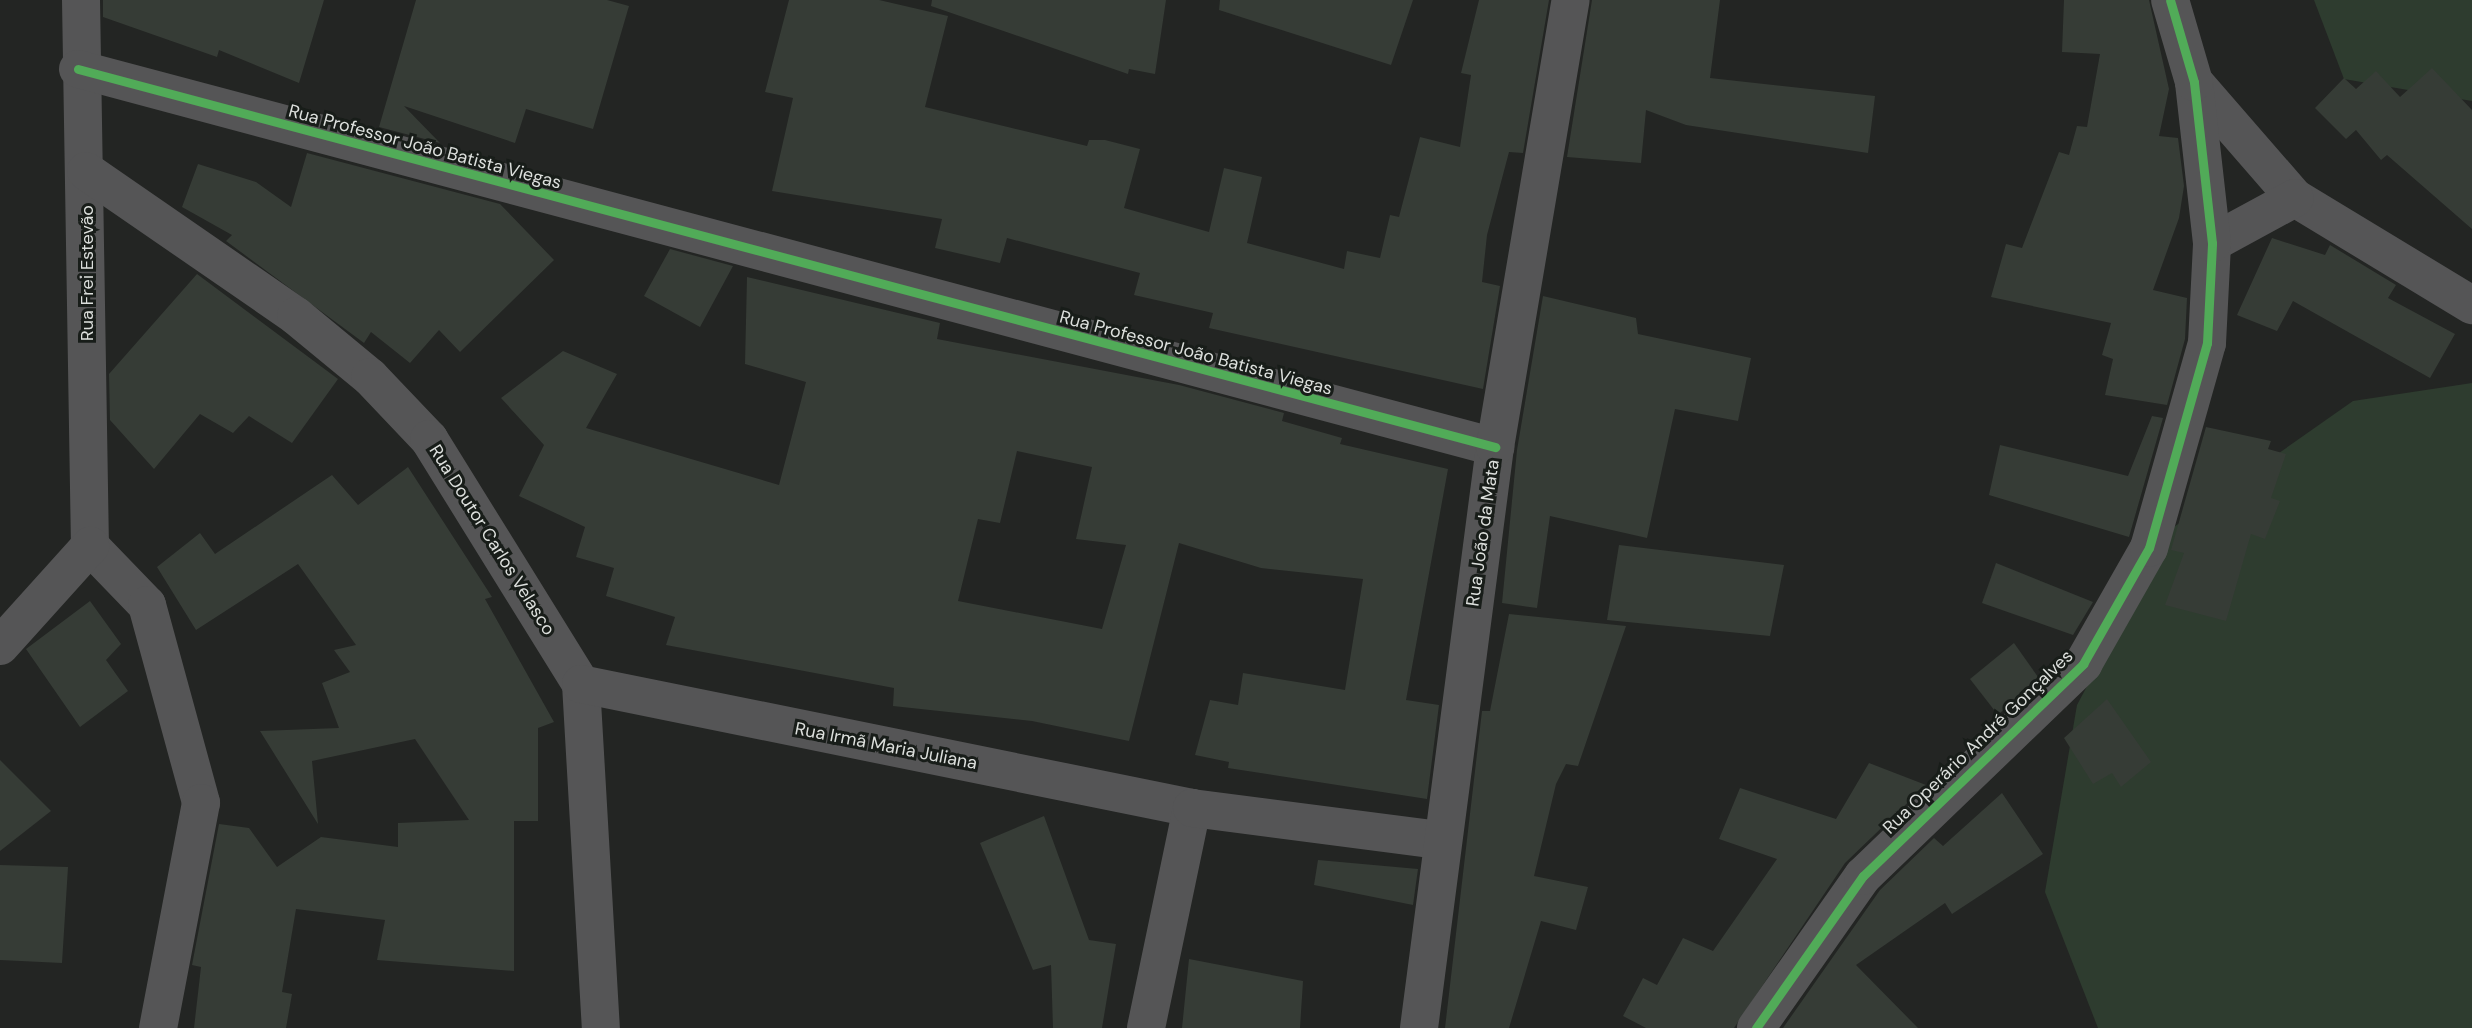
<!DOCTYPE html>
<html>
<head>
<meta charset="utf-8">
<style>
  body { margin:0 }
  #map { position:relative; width:2472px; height:1028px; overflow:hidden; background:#232523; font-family:"DM Sans",sans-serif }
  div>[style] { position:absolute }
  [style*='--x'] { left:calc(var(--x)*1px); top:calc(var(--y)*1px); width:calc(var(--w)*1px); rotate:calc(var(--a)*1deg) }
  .green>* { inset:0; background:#2e3c2f }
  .building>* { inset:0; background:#363c36 }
  .minor>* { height:38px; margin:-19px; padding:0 19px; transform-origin:19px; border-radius:19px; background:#555556 }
  .cycleway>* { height:9px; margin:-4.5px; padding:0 4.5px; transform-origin:4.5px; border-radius:4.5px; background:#51ab58 }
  span { translate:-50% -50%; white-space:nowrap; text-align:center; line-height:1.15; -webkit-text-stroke:6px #181d19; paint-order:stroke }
  .street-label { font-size:18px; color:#dcdfdc }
</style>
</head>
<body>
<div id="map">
  <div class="green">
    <div style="clip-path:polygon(2314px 0,2472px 0,2472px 101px,2344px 79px)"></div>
    <div style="clip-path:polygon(2472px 383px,2472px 1028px,2098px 1028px,2045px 892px,2077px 705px,2171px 529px,2353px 401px)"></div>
  </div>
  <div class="building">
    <div style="clip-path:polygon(103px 0,324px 0,299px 83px,219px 50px,217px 57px,103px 17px)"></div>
    <div style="clip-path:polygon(416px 0,607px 0,629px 6px,593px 129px,526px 109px,515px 143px,404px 106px,440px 143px,379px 127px)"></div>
    <div style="clip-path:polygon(789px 0,879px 0,948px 16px,925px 107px,1087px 146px,1089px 140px,1105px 140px,1140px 149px,1124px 208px,1209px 232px,1224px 168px,1262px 177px,1247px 243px,1344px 269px,1347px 251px,1380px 258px,1390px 215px,1399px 217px,1420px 137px,1460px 147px,1471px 75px,1461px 73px,1479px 0,1549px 0,1523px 153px,1509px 152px,1487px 235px,1482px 282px,1500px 286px,1483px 389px,1209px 328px,1213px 313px,1134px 295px,1140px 273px,1007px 238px,1000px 263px,935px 248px,942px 219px,772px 191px,793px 98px,765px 92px)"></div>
    <div style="clip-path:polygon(932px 0,1166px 0,1155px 74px,1129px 69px,1128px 74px,931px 6px)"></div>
    <div style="clip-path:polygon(1220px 0,1413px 0,1391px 65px,1219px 10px)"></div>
    <div style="clip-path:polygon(1592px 0,1720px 0,1710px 78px,1875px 96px,1868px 153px,1686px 125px,1646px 110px,1641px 163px,1567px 157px)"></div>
    <div style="clip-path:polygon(2064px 0,2149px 0,2169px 89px,2159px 136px,2178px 138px,2184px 186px,2179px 218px,2153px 290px,2187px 298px,2185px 339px,2167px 405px,2105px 395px,2113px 359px,2102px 355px,2111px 323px,1991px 297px,2006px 244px,2022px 248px,2059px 152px,2069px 155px,2077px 126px,2087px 127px,2100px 54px,2062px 52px)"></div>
    <div style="clip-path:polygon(2432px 68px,2472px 110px,2472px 229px,2387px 155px,2381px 160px,2356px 130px,2346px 139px,2315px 108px,2344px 78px,2356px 89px,2376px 71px,2400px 97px)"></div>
    <div style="clip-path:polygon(307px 153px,500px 204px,554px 260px,460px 352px,439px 330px,410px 363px,371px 332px,364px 343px,226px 241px,232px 235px,182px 207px,198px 164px,256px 182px,291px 207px)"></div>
    <div style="clip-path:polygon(2272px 238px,2325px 255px,2330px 245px,2396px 285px,2388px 298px,2455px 334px,2430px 378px,2293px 301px,2277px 331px,2237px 315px)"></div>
    <div style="clip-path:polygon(670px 249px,733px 266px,700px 327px,644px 296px)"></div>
    <div style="clip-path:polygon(197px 274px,338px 379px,292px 443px,249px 416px,233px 433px,200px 414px,154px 469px,110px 420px,109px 374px)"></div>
    <div style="clip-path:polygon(evenodd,747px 277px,940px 323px,937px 339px,1179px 385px,1284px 413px,1282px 421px,1342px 438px,1340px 444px,1448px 469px,1406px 700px,1439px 705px,1427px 799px,1228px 768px,1229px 762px,1195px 755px,1210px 700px,1238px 705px,1243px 673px,1345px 690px,1363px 579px,1261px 568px,1179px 543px,1129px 741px,1032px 721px,893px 706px,894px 688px,666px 645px,675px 617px,606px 596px,614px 568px,576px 557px,585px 527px,519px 496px,544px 445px,501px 398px,563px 351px,617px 374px,586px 428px,779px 485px,806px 382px,745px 364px,747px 277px,1017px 451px,1092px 467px,1076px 539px,1126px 545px,1102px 629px,958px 601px,978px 519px,1000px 523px,1017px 451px)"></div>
    <div style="clip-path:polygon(1543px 296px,1636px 318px,1638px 334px,1751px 358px,1738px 421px,1675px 409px,1647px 538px,1550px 516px,1537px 608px,1502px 603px,1517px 450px)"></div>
    <div style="clip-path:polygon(2152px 416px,2163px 418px,2129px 537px,1989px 495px,2000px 445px,2128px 476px)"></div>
    <div style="clip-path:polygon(2206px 427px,2271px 441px,2268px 449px,2286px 454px,2271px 498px,2280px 501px,2265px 539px,2251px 534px,2226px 621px,2165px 605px,2184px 553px,2171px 550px)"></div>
    <div style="clip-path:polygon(408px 467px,492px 597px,485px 599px,554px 722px,538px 728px,538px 821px,514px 821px,514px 971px,377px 960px,385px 920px,296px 909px,282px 992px,292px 994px,286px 1028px,194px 1028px,201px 967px,192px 965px,219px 824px,249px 828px,277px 867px,321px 837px,398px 847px,398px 823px,469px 820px,415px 739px,312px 761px,318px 824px,260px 731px,339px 728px,322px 683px,350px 672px,334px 650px,356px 645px,298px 564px,196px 630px,157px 567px,200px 533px,215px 554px,332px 475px,358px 505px)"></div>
    <div style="clip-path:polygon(1619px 545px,1784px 565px,1770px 636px,1607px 620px)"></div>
    <div style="clip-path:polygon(1996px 563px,2093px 602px,2073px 635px,1982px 603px)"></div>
    <div style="clip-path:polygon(90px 601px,121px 644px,106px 660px,128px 691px,80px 727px,26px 649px)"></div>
    <div style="clip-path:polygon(1509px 614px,1626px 626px,1578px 766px,1566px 764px,1556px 784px,1534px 876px,1588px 887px,1576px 930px,1541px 921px,1509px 1028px,1445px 1028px,1482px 711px,1490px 711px)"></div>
    <div style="clip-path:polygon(2014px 643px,2038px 677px,1998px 715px,1970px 679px)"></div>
    <div style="clip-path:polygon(2107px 699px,2151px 762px,2121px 787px,2112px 773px,2093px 784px,2064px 738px)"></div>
    <div style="clip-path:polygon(0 760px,51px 811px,0 851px)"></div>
    <div style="clip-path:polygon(1869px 763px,1926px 785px,1845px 863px,1734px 1028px,1646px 1028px,1623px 1016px,1643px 978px,1657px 985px,1683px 938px,1713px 951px,1777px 859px,1719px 839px,1740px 788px,1836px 819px)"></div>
    <div style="clip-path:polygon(2002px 793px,2043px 854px,1952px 914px,1945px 903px,1856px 965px,1918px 1028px,1783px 1028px,1880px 890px,1934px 838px,1943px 846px)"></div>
    <div style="clip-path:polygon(1044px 816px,1089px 940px,1116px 944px,1102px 1028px,1053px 1028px,1051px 965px,1033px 970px,980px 843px)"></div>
    <div style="clip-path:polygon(1318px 860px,1418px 869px,1413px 905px,1314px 885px)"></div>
    <div style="clip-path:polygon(0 865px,68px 867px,62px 963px,0 960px)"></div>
    <div style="clip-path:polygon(1189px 959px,1303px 981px,1300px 1028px,1182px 1028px)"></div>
  </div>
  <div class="minor">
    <div style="--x:81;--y:0;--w:546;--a:89.06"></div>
    <div style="--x:78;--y:69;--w:1467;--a:14.94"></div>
    <div style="--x:2194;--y:82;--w:154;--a:49"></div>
    <div style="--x:2295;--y:198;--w:207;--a:31.2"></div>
    <div style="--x:86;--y:171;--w:255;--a:34.6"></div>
    <div style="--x:296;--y:316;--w:96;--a:39.5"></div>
    <div style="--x:370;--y:377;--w:86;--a:46.4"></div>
    <div style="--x:429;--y:439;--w:288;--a:58.2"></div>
    <div style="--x:581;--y:684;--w:345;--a:86.7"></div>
    <div style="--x:2212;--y:243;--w:94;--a:-28.5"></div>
    <div style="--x:90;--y:546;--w:82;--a:46"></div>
    <div style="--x:147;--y:605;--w:205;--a:74.7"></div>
    <div style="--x:201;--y:803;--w:229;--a:100.8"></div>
    <div style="--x:0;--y:646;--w:135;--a:-48"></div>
    <div style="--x:581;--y:684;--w:623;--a:11.47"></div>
    <div style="--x:1146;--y:1028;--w:225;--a:-78.2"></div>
    <div style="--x:1192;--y:808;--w:250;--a:7.4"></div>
    <div style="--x:1419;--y:1028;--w:586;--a:-82.55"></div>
    <div style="--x:1495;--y:447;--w:453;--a:-80.4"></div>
    <div style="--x:1756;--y:1028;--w:186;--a:-54.9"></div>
    <div style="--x:1863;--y:876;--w:306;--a:-43.9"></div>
    <div style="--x:2083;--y:664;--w:133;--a:-60.4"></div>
    <div style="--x:2149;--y:548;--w:213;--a:-74.2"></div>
    <div style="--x:2207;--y:343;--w:100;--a:-87.1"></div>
    <div style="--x:2212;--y:243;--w:162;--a:-96.4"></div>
    <div style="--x:2194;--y:82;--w:85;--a:-106.3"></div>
  </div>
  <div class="cycleway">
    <div style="--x:78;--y:69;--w:1467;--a:14.94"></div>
    <div style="--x:1756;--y:1028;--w:186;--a:-54.9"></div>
    <div style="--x:1863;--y:876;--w:306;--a:-43.9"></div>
    <div style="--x:2083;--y:664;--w:133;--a:-60.4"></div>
    <div style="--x:2149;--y:548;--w:213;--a:-74.2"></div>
    <div style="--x:2207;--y:343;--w:100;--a:-87.1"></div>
    <div style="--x:2212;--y:243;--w:162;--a:-96.4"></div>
    <div style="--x:2194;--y:82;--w:85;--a:-106.3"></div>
  </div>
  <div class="street-label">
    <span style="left:425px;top:147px;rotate:15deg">Rua Professor João Batista Viegas</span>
    <span style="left:87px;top:273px;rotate:-90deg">Rua Frei Estevão</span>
    <span style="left:1196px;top:353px;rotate:15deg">Rua Professor João Batista Viegas</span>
    <span style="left:1483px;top:533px;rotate:-82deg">Rua João da Mata</span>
    <span style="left:492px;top:540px;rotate:58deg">Rua Doutor Carlos Velasco</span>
    <span style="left:1978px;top:742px;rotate:-44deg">Rua Operário André Gonçalves</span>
    <span style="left:886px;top:746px;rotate:11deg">Rua Irmã Maria Juliana</span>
  </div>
</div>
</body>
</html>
